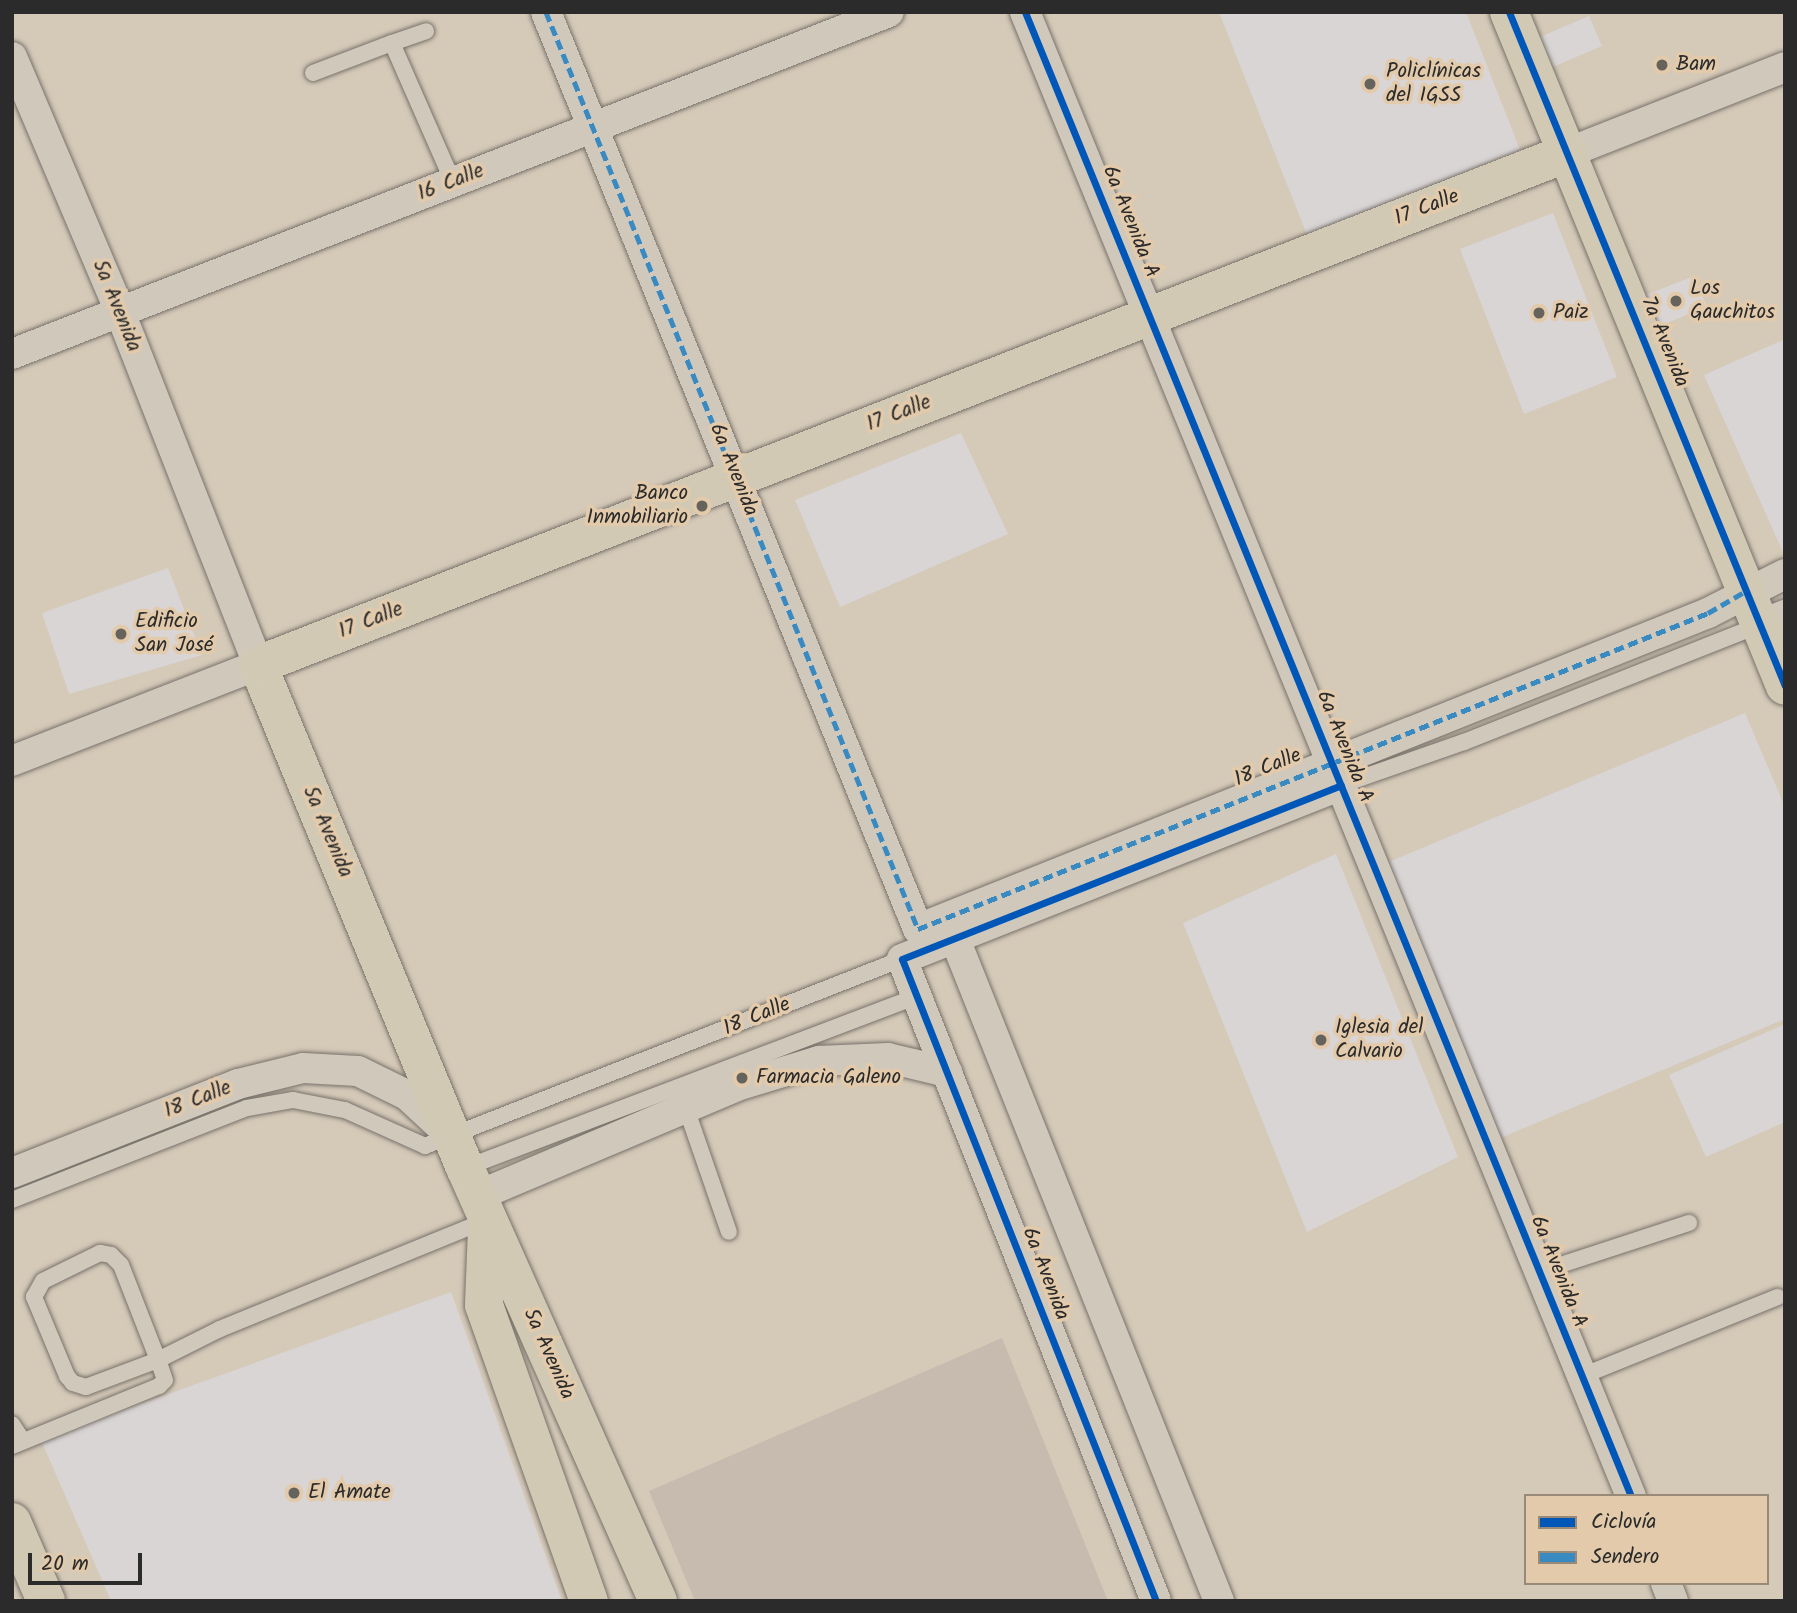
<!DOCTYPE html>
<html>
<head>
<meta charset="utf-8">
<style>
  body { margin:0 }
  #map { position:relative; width:1797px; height:1613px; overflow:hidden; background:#d5c9b8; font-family:Kalam,sans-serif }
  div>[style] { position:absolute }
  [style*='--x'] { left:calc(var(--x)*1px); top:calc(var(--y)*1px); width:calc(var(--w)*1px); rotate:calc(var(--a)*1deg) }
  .built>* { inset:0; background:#c7bbaf }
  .building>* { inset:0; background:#d9d5d5 }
  .roads { filter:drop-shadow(0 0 2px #78726a) drop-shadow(0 0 2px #78726a) }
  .lane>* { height:16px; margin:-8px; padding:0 8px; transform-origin:8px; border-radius:8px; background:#d1c8bc }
  .street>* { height:30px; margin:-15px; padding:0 15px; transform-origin:15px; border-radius:15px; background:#d1c8bc }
  .primary>* { height:38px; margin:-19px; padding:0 19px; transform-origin:19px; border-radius:19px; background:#d2c9b5 }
  .quiet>* { height:5px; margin-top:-2.5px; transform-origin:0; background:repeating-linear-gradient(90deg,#3a8ac2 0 10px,transparent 0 15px) }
  .cycleway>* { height:7px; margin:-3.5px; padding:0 3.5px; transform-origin:3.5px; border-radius:3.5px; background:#0057b8 }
  .dots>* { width:19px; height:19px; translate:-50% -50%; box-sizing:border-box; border:4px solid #e2caab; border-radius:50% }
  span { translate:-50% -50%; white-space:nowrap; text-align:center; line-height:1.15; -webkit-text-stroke:7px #e2caab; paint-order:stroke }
  .poi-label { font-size:21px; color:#2b2b2b }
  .left { translate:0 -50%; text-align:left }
  .right { translate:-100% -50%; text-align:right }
  .street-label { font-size:21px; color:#2b2b2b }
  .frame { position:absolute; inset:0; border:14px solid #2b2b2b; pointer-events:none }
  .legend { position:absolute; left:1524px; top:1494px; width:245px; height:91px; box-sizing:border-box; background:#e2caab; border:2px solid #998a78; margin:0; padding:9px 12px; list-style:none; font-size:21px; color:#2b2b2b }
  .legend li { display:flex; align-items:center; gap:14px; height:35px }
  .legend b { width:35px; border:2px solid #998a78 }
  .scale { position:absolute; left:28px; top:1553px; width:114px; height:32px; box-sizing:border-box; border:4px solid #2b2b2b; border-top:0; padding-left:9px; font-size:21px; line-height:24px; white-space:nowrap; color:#2b2b2b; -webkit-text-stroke:5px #e2caab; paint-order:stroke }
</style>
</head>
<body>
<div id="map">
  <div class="built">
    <div style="clip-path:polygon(1002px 1338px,1108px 1601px,695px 1601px,649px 1491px)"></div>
  </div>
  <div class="building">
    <div style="clip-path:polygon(1219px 12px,1466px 12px,1522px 155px,1309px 240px)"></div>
    <div style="clip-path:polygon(1589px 16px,1602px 46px,1546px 70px,1533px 40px)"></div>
    <div style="clip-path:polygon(1553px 213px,1617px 377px,1524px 414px,1460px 249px)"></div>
    <div style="clip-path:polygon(1694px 276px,1707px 307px,1659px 326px,1646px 295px)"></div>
    <div style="clip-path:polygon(1785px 339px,1785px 557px,1704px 375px)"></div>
    <div style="clip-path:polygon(961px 433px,1008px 534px,840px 607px,795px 500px)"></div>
    <div style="clip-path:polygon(168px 568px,202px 655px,69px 694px,42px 613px)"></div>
    <div style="clip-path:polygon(1745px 713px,1785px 807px,1785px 1019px,1486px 1144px,1372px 869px)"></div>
    <div style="clip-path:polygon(1336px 854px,1458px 1157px,1307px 1232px,1183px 923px)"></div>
    <div style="clip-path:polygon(1785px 1024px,1785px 1122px,1706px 1157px,1669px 1075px)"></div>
    <div style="clip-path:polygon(451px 1292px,562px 1601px,111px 1601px,41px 1440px)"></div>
  </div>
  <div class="roads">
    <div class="lane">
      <div style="--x:392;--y:43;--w:36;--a:-19"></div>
      <div style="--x:313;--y:73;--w:85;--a:-20.8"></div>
      <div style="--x:392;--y:43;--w:152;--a:66.3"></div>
      <div style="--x:1341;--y:785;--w:130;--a:-19.3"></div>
      <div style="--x:1464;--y:742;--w:318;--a:-21.6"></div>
      <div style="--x:686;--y:1108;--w:131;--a:70.9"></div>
      <div style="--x:465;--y:1168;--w:484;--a:-20.8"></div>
      <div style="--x:12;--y:1200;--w:252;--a:-21.4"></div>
      <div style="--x:247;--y:1108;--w:47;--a:-9.9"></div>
      <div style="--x:293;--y:1100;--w:53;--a:10.9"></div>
      <div style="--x:345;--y:1110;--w:88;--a:24.2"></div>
      <div style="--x:425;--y:1146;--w:512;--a:-21.41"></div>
      <div style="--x:100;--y:1253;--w:11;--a:10"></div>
      <div style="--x:111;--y:1255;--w:14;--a:45"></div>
      <div style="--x:121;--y:1265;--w:102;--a:68.7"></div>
      <div style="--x:158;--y:1360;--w:77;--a:159.4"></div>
      <div style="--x:86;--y:1387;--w:14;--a:-163"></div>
      <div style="--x:73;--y:1383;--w:9;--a:-131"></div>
      <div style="--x:67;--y:1376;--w:86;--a:-112.7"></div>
      <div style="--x:34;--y:1297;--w:18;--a:-61"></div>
      <div style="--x:43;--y:1281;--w:64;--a:-26.2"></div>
      <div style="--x:1539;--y:1272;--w:158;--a:-18.1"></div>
      <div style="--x:1582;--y:1376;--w:211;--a:-22"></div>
      <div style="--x:12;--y:1424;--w:20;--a:57"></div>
      <div style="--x:12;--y:1446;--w:159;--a:-22.2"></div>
      <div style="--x:159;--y:1386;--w:8;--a:-45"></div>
      <div style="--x:165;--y:1380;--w:21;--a:-109"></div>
      <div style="--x:158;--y:1360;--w:69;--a:-26.6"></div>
      <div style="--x:220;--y:1329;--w:286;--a:-22.2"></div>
    </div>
    <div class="street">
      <div style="--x:546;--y:12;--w:990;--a:67.92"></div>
      <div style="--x:918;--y:929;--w:851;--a:-21.8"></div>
      <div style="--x:1708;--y:613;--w:86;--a:-26.9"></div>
      <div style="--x:1025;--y:12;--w:1603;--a:67.79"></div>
      <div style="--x:12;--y:57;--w:277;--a:67"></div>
      <div style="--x:120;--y:312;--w:379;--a:68.6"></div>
      <div style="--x:258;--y:665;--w:264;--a:158.7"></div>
      <div style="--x:1567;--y:153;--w:234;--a:-21.5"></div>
      <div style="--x:12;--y:354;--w:941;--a:-21.3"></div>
      <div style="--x:1760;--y:625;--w:27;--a:-22"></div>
      <div style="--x:955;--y:939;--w:713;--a:68.26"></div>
      <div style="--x:12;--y:1173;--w:243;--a:-21.5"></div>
      <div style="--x:238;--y:1084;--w:67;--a:-13.8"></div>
      <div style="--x:303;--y:1068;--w:55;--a:3.1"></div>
      <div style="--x:358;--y:1071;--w:55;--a:26.1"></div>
      <div style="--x:407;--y:1095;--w:54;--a:42.8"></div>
      <div style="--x:477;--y:1196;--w:282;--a:-22.9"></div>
      <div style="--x:737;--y:1086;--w:86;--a:-17"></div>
      <div style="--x:819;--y:1061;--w:69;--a:-2.5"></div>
      <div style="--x:888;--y:1058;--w:61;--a:13.3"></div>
      <div style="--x:1666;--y:1583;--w:19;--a:69"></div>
      <div style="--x:1156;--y:1601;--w:690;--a:-111.59"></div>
      <div style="--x:902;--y:959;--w:472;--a:-21.6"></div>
    </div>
    <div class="primary">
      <div style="--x:1509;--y:12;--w:728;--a:67.73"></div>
      <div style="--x:487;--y:1229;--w:76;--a:92.3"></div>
      <div style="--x:484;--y:1305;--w:314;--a:70.5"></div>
      <div style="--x:12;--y:1522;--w:86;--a:66.7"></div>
      <div style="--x:658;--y:1601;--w:474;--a:-114"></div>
      <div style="--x:465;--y:1168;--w:544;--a:-112.37"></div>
      <div style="--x:258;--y:665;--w:1406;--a:-21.36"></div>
    </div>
  </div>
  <div class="quiet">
    <div style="--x:546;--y:12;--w:990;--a:67.92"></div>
    <div style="--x:918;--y:929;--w:851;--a:-21.8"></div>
    <div style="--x:1708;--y:613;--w:44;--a:-30.1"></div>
  </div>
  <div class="cycleway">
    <div style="--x:1025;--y:12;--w:1603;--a:67.79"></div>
    <div style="--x:1509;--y:12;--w:728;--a:67.73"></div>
    <div style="--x:1156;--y:1601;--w:690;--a:-111.59"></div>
    <div style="--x:902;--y:959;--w:472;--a:-21.6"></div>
  </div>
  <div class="dots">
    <div style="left:1662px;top:65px;background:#66625c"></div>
    <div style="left:1370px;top:84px;background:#66625c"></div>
    <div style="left:1676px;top:301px;background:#66625c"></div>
    <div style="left:1539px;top:313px;background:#66625c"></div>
    <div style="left:702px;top:506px;background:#66625c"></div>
    <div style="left:121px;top:634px;background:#66625c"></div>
    <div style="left:1321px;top:1040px;background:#66625c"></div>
    <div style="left:742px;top:1078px;background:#66625c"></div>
    <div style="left:294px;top:1493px;background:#66625c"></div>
  </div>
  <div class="poi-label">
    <span class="left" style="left:1676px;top:65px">Bam</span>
    <span class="left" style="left:1386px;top:84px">Policlínicas<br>del IGSS</span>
    <span class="left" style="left:1690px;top:301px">Los<br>Gauchitos</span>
    <span class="left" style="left:1553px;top:313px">Paiz</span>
    <span class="right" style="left:688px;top:506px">Banco<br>Inmobiliario</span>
    <span class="left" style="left:135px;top:634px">Edificio<br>San José</span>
    <span class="left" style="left:1335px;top:1040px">Iglesia del<br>Calvario</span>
    <span class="left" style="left:756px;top:1078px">Farmacia Galeno</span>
    <span class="left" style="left:308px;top:1493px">El Amate</span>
  </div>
  <div class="street-label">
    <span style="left:451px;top:183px;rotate:-21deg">16 Calle</span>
    <span style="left:1427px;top:208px;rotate:-21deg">17 Calle</span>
    <span style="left:1130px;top:222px;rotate:68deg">6a Avenida A</span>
    <span style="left:116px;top:306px;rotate:68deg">5a Avenida</span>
    <span style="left:1664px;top:342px;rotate:68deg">7a Avenida</span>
    <span style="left:899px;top:414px;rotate:-21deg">17 Calle</span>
    <span style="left:733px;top:470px;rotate:68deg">6a Avenida</span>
    <span style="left:371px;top:621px;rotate:-21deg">17 Calle</span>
    <span style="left:1344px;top:747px;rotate:68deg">6a Avenida A</span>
    <span style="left:1268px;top:768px;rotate:-22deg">18 Calle</span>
    <span style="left:327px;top:832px;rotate:67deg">5a Avenida</span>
    <span style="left:757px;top:1017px;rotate:-22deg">18 Calle</span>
    <span style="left:198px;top:1100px;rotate:-21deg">18 Calle</span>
    <span style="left:1558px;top:1272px;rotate:68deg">6a Avenida A</span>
    <span style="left:1045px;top:1274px;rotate:69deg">6a Avenida</span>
    <span style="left:548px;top:1354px;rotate:66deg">5a Avenida</span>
  </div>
  <div class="frame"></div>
  <ul class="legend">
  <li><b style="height:9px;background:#0057b8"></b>Ciclovía</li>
  <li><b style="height:9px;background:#3a8ac2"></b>Sendero</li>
  </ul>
  <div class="scale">20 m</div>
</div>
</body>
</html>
